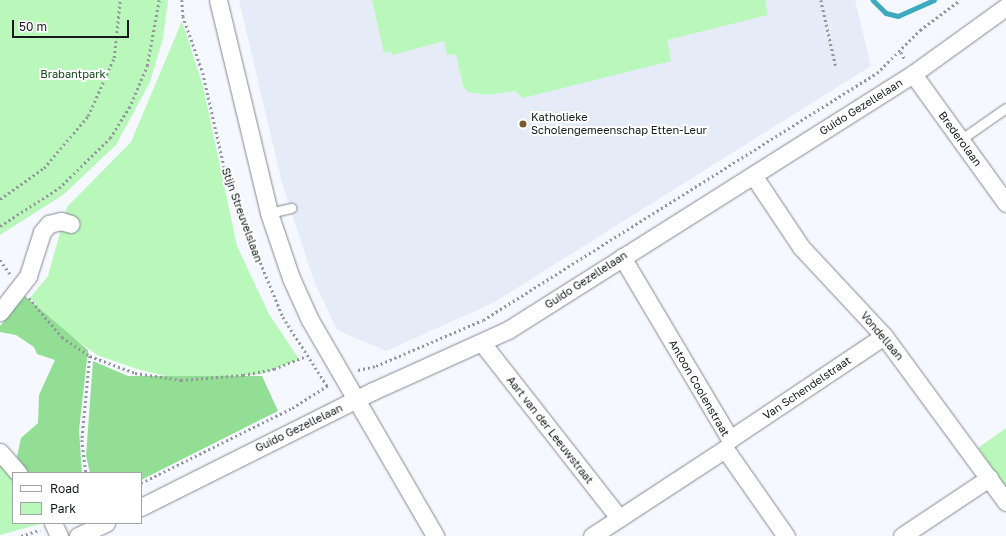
<!DOCTYPE html>
<html>
<head>
<meta charset="utf-8">
<style>
  body { margin:0 }
  #map { position:relative; width:1006px; height:536px; overflow:hidden; background:#f5f8fe; font-family:"Golos Text",sans-serif }
  div>[style] { position:absolute }
  [style*='--x'] { left:calc(var(--x)*1px); top:calc(var(--y)*1px); width:calc(var(--w)*1px); rotate:calc(var(--a)*1deg) }
  .built>* { inset:0; background:#e5ecf8 }
  .green>* { inset:0; background:#b9f8ba }
  .forest>* { inset:0; background:#92de94 }
  .stream>* { height:4.5px; margin:-2.25px; padding:0 2.25px; transform-origin:2.25px; border-radius:2.25px; background:#3daac0 }
  .path>* { height:2.5px; margin-top:-1.25px; transform-origin:0; background:repeating-linear-gradient(90deg,#93969b 0 2px,transparent 0 5px) }
  .roads { filter:drop-shadow(0 0 1px #848891) drop-shadow(0 0 1px #848891) }
  .service>* { height:9px; margin:-4.5px; padding:0 4.5px; transform-origin:4.5px; border-radius:4.5px; background:#fff }
  .minor>* { height:17px; margin:-8.5px; padding:0 8.5px; transform-origin:8.5px; border-radius:8.5px; background:#fff }
  .dots>* { width:11px; height:11px; translate:-50% -50%; box-sizing:border-box; border:2px solid #fff; border-radius:50% }
  span { translate:-50% -50%; white-space:nowrap; text-align:center; line-height:1.15; -webkit-text-stroke:4px #fff; paint-order:stroke }
  .park-label { font-size:11px; color:#14491a }
  .street-label { font-size:11px; color:#17191c }
  .poi-label { font-size:11px; color:#17191c }
  .left { translate:0 -50%; text-align:left }
  .legend { position:absolute; left:12px; top:472px; width:130px; height:52px; box-sizing:border-box; background:#fff; border:1px solid #a2a3a4; margin:0; padding:5px 7px; list-style:none; font-size:12px; color:#17191c }
  .legend li { display:flex; align-items:center; gap:8px; height:20px }
  .legend b { width:20px; border:1px solid #a2a3a4 }
  .scale { position:absolute; left:12px; top:20px; width:117px; height:18px; box-sizing:border-box; border:2px solid #17191c; border-top:0; padding-left:5px; font-size:12px; line-height:14px; white-space:nowrap; color:#17191c; -webkit-text-stroke:3px #fff; paint-order:stroke }
</style>
</head>
<body>
<div id="map">
  <div class="built">
    <div style="clip-path:polygon(239px 0,855px 0,871px 66px,493px 303px,386px 351px,337px 330px,314px 281px,282px 183px)"></div>
  </div>
  <div class="green">
    <div style="clip-path:polygon(0 0,168px 0,163px 38px,150px 82px,116px 145px,63px 195px,0 235px)"></div>
    <div style="clip-path:polygon(372px 0,765px 0,768px 15px,667px 40px,671px 61px,523px 98px,515px 91px,488px 95px,468px 92px,463px 86px,456px 54px,447px 55px,444px 41px,392px 55px,391px 51px,384px 53px)"></div>
    <div style="clip-path:polygon(182px 21px,203px 86px,237px 246px,269px 314px,299px 359px,262px 374px,181px 380px,137px 369px,97px 355px,55px 324px,30px 298px,48px 276px,67px 207px,131px 142px)"></div>
    <div style="clip-path:polygon(1006px 428px,1006px 487px,978px 448px)"></div>
    <div style="clip-path:polygon(0 457px,13px 474px,13px 523px,44px 523px,0 535px)"></div>
  </div>
  <div class="forest">
    <div style="clip-path:polygon(25px 296px,88px 350px,79px 430px,82px 473px,29px 473px,17px 457px,21px 438px,38px 423px,39px 395px,55px 360px,37px 354px,34px 347px,16px 335px,0 332px,0 326px)"></div>
    <div style="clip-path:polygon(93px 361px,128px 376px,262px 376px,278px 411px,141px 480px,141px 473px,90px 473px,86px 456px)"></div>
  </div>
  <div class="stream">
    <div style="--x:873;--y:0;--w:18;--a:45"></div>
    <div style="--x:886;--y:13;--w:12;--a:14"></div>
    <div style="--x:898;--y:16;--w:39;--a:-24"></div>
  </div>
  <div class="path">
    <div style="--x:182;--y:0;--w:16;--a:86"></div>
    <div style="--x:183;--y:16;--w:60;--a:70.7"></div>
    <div style="--x:203;--y:73;--w:114;--a:77.3"></div>
    <div style="--x:228;--y:184;--w:144;--a:67.5"></div>
    <div style="--x:283;--y:317;--w:83;--a:57.3"></div>
    <div style="--x:821;--y:0;--w:69;--a:77.4"></div>
    <div style="--x:901;--y:52;--w:9;--a:63"></div>
    <div style="--x:0;--y:199;--w:54;--a:-35.2"></div>
    <div style="--x:44;--y:168;--w:68;--a:-49.8"></div>
    <div style="--x:88;--y:116;--w:64;--a:-65.9"></div>
    <div style="--x:114;--y:58;--w:58;--a:-84.1"></div>
    <div style="--x:0;--y:226;--w:70;--a:-32.8"></div>
    <div style="--x:59;--y:188;--w:71;--a:-44.4"></div>
    <div style="--x:110;--y:138;--w:36;--a:-58"></div>
    <div style="--x:129;--y:108;--w:46;--a:-66.8"></div>
    <div style="--x:147;--y:66;--w:67;--a:-79.7"></div>
    <div style="--x:0;--y:260;--w:17;--a:54"></div>
    <div style="--x:29;--y:298;--w:51;--a:49.8"></div>
    <div style="--x:62;--y:337;--w:34;--a:34"></div>
    <div style="--x:90;--y:356;--w:84;--a:95.4"></div>
    <div style="--x:82;--y:440;--w:33;--a:83"></div>
    <div style="--x:90;--y:356;--w:48;--a:20.7"></div>
    <div style="--x:135;--y:373;--w:47;--a:8.7"></div>
    <div style="--x:181;--y:380;--w:62;--a:-4.6"></div>
    <div style="--x:243;--y:375;--w:32;--a:-11"></div>
    <div style="--x:274;--y:369;--w:35;--a:-22"></div>
    <div style="--x:358;--y:370;--w:18;--a:-13"></div>
    <div style="--x:376;--y:366;--w:116;--a:-23.3"></div>
    <div style="--x:483;--y:320;--w:465;--a:-32.1"></div>
    <div style="--x:877;--y:73;--w:61;--a:-45"></div>
    <div style="--x:920;--y:30;--w:50;--a:-36.9"></div>
    <div style="--x:141;--y:483;--w:169;--a:-26.4"></div>
    <div style="--x:292;--y:408;--w:45;--a:-32.3"></div>
    <div style="--x:21;--y:536;--w:20;--a:-18"></div>
  </div>
  <div class="roads">
    <div class="service">
      <div style="--x:960;--y:140;--w:56;--a:-34.8"></div>
      <div style="--x:269;--y:213;--w:23;--a:-13"></div>
    </div>
    <div class="minor">
      <div style="--x:218;--y:0;--w:219;--a:76.5"></div>
      <div style="--x:269;--y:213;--w:69;--a:71.3"></div>
      <div style="--x:291;--y:278;--w:46;--a:65.7"></div>
      <div style="--x:310;--y:320;--w:250;--a:59.9"></div>
      <div style="--x:913;--y:74;--w:159;--a:54.2"></div>
      <div style="--x:753;--y:175;--w:87;--a:56.3"></div>
      <div style="--x:801;--y:247;--w:122;--a:47"></div>
      <div style="--x:884;--y:336;--w:206;--a:53.7"></div>
      <div style="--x:622;--y:257;--w:212;--a:59.3"></div>
      <div style="--x:0;--y:312;--w:46;--a:-52.1"></div>
      <div style="--x:28;--y:276;--w:46;--a:-72.3"></div>
      <div style="--x:42;--y:232;--w:11;--a:-49"></div>
      <div style="--x:49;--y:224;--w:12;--a:-14"></div>
      <div style="--x:61;--y:221;--w:10;--a:17"></div>
      <div style="--x:482;--y:343;--w:222;--a:51.9"></div>
      <div style="--x:730;--y:439;--w:185;--a:-33.8"></div>
      <div style="--x:725;--y:449;--w:106;--a:55"></div>
      <div style="--x:0;--y:452;--w:28;--a:49"></div>
      <div style="--x:141;--y:507;--w:259;--a:-26.6"></div>
      <div style="--x:373;--y:391;--w:148;--a:-24.3"></div>
      <div style="--x:508;--y:330;--w:479;--a:-32.3"></div>
      <div style="--x:913;--y:74;--w:115;--a:-35.8"></div>
      <div style="--x:53;--y:523;--w:14;--a:65"></div>
      <div style="--x:78;--y:536;--w:31;--a:-25"></div>
      <div style="--x:592;--y:536;--w:159;--a:-33.2"></div>
      <div style="--x:902;--y:536;--w:105;--a:-33.7"></div>
    </div>
  </div>
  <div class="dots">
    <div style="left:523px;top:124px;background:#7b5930"></div>
  </div>
  <div class="park-label">
    <span style="left:73px;top:74px">Brabantpark</span>
  </div>
  <div class="street-label">
    <span style="left:861px;top:107px;rotate:-32deg">Guido Gezellelaan</span>
    <span style="left:960px;top:139px;rotate:54deg">Brederolaan</span>
    <span style="left:242px;top:215px;rotate:70deg">Stijn Streuvelslaan</span>
    <span style="left:586px;top:280px;rotate:-33deg">Guido Gezellelaan</span>
    <span style="left:882px;top:336px;rotate:50deg">Vondellaan</span>
    <span style="left:699px;top:388px;rotate:60deg">Antoon Coolenstraat</span>
    <span style="left:807px;top:388px;rotate:-34deg">Van Schendelstraat</span>
    <span style="left:299px;top:428px;rotate:-26deg">Guido Gezellelaan</span>
    <span style="left:550px;top:430px;rotate:52deg">Aart van der Leeuwstraat</span>
  </div>
  <div class="poi-label">
    <span class="left" style="left:531px;top:124px">Katholieke<br>Scholengemeenschap Etten-Leur</span>
  </div>
  <ul class="legend">
  <li><b style="height:5px;background:#fff"></b>Road</li>
  <li><b style="height:11px;background:#b9f8ba"></b>Park</li>
  </ul>
  <div class="scale">50 m</div>
</div>
</body>
</html>
